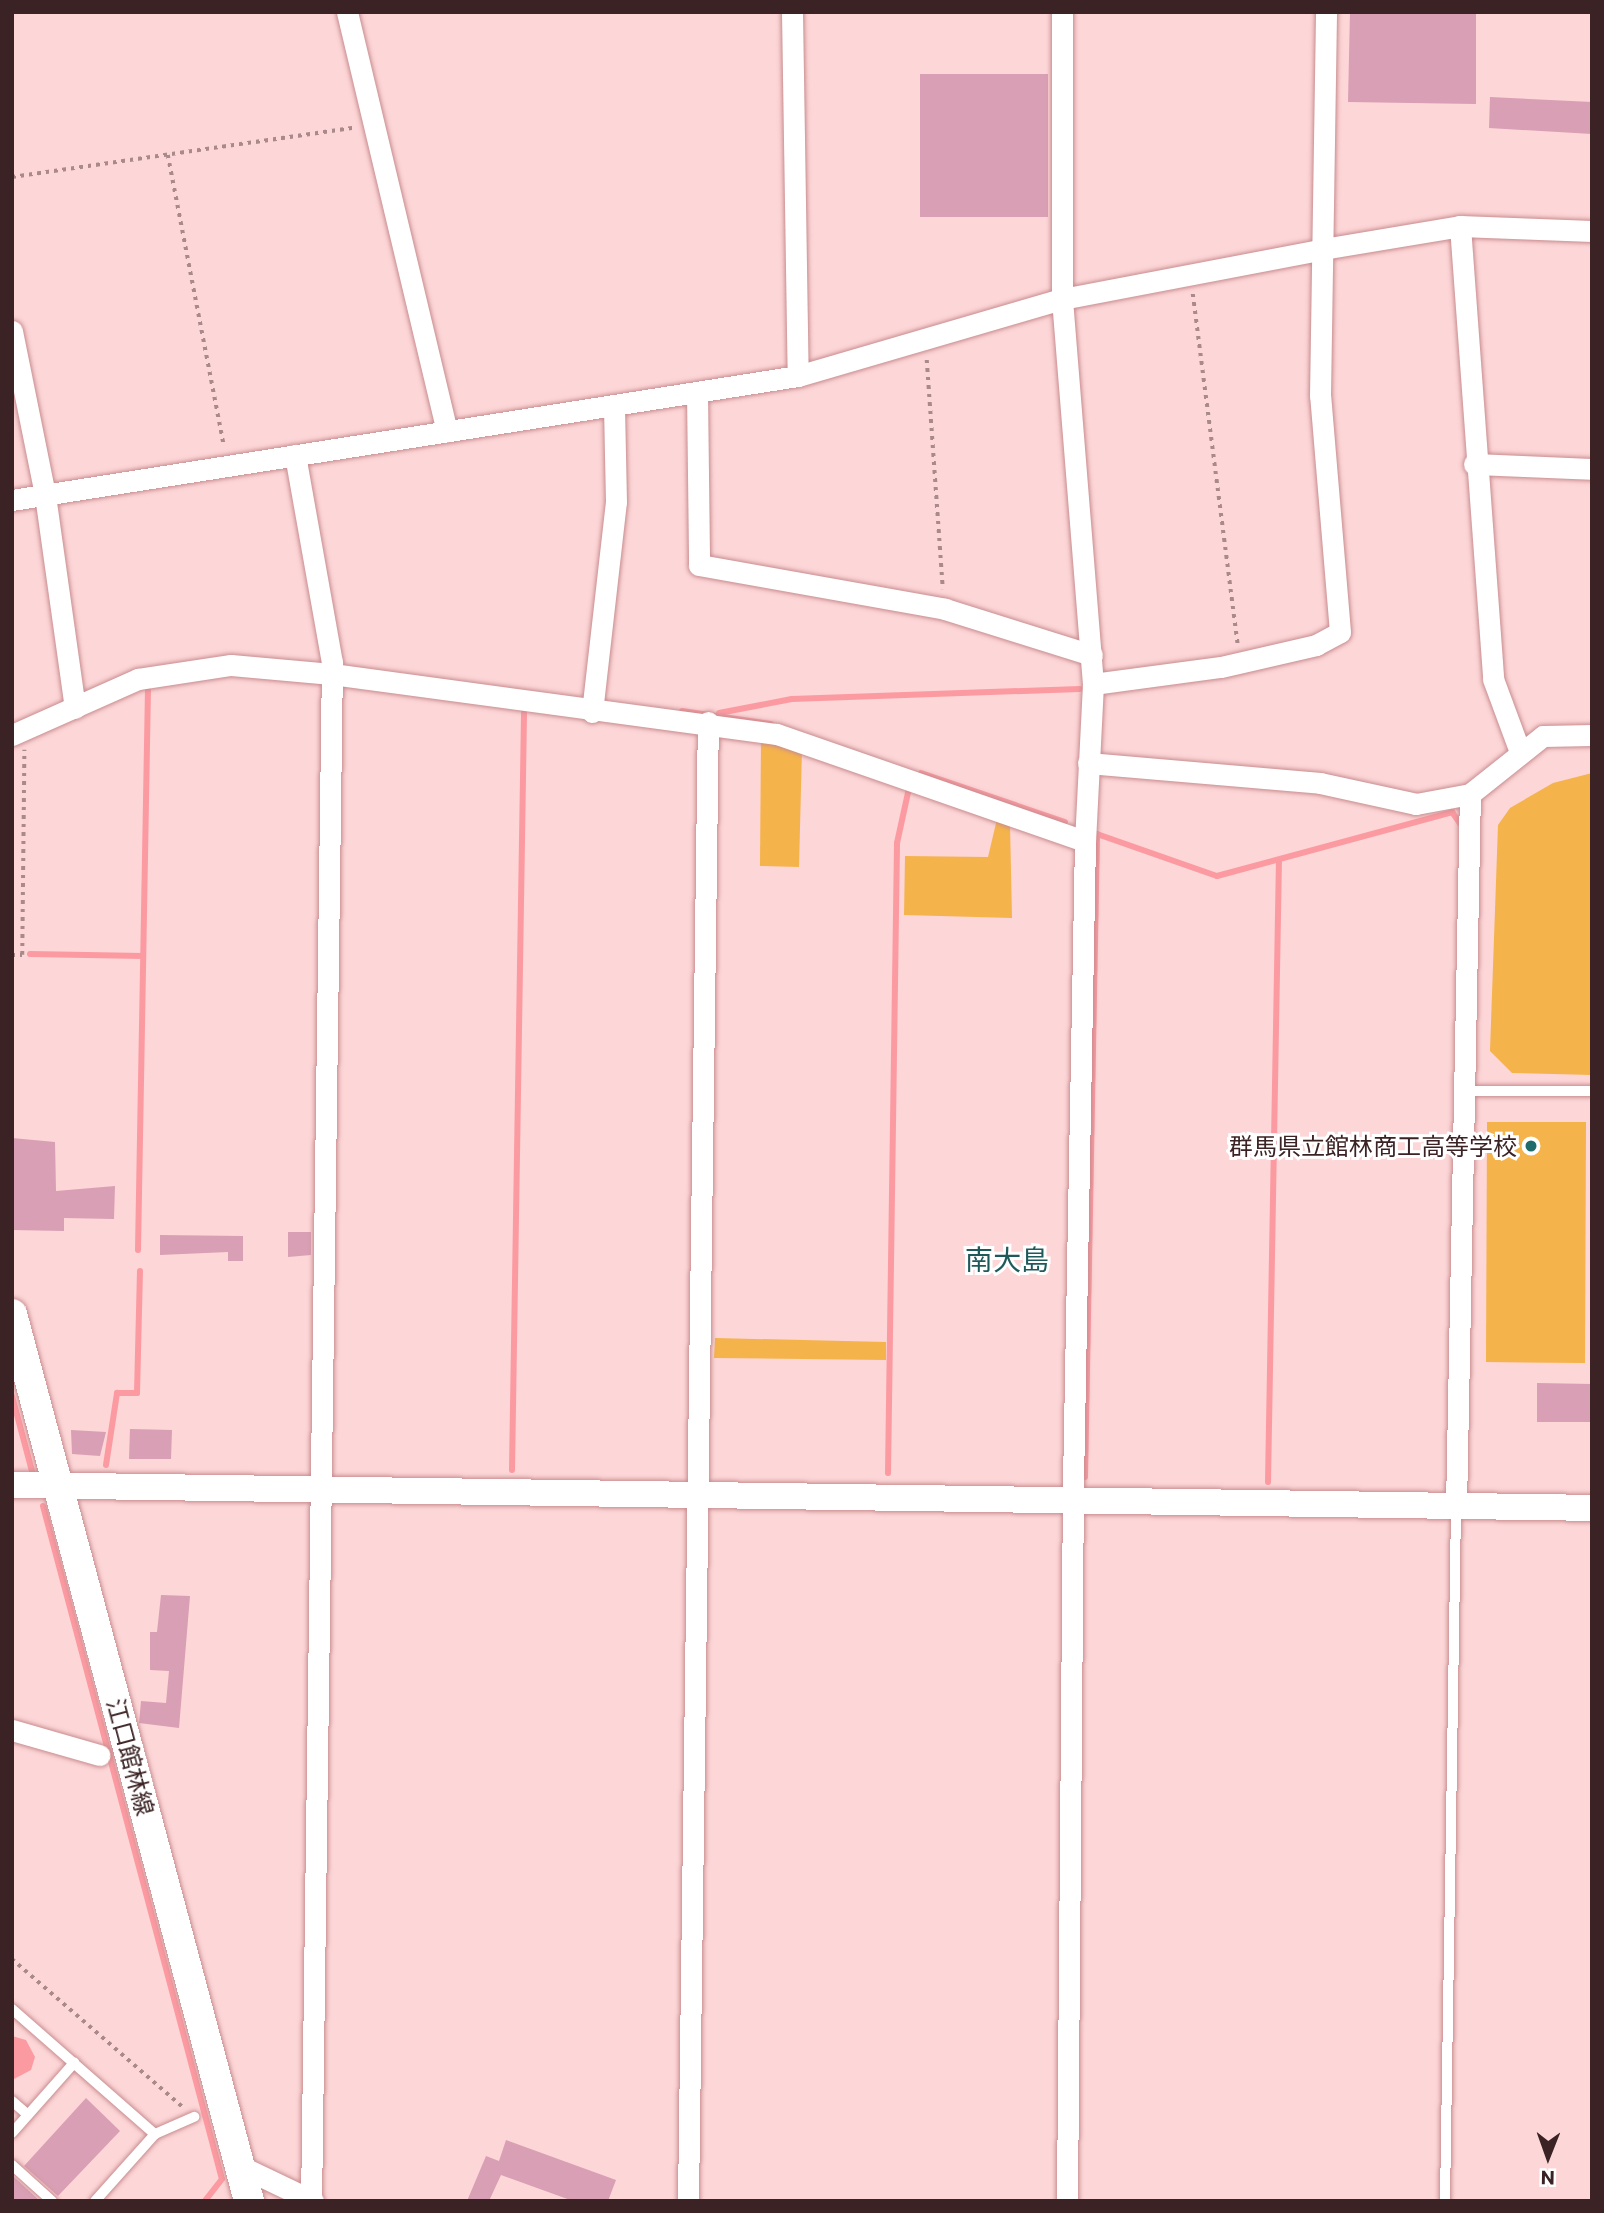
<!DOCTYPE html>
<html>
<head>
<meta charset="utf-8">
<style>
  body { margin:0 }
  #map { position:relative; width:1604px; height:2213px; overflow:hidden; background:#fdd6d7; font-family:Commissioner,"Noto Sans JP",sans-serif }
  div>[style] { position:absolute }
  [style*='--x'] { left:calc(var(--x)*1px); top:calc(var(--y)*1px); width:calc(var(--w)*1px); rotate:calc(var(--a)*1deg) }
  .green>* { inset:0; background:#f5b34c }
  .water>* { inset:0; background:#fc9aa1 }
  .stream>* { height:6px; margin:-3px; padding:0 3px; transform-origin:3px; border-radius:3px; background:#fc9aa1 }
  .building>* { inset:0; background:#d99fb4 }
  .path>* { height:3.5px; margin-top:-1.75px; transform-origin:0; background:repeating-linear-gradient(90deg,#a9898a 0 3.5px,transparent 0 8.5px) }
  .roads { filter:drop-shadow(0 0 2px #c88c8f) drop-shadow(0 0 2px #c88c8f) }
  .service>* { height:10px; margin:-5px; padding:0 5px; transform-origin:5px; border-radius:5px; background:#fff }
  .minor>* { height:21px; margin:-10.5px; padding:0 10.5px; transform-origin:10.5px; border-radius:10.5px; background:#fff }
  .tertiary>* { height:26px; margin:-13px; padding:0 13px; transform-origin:13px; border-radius:13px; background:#fff }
  .secondary>* { height:30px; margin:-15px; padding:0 15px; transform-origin:15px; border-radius:15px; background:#fff }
  .dots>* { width:19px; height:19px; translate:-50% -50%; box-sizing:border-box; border:4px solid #fff; border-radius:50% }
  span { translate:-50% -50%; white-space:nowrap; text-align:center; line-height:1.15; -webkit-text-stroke:6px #fff; paint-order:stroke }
  .poi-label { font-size:24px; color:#3b2325 }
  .right { translate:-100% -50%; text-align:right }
  .street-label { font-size:24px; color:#3b2325 }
  .quarter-label { font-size:28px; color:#1f5a5b }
  .frame { position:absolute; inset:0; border:14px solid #3b2325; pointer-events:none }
  .north { position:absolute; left:1513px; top:2122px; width:70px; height:70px; -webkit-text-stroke:5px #fff; paint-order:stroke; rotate:181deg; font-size:19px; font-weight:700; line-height:28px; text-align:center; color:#3b2325 }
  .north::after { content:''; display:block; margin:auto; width:24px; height:32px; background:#3b2325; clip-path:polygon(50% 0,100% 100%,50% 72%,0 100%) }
</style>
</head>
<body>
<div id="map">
  <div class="green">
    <div style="clip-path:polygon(761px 739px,802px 749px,799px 867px,760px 866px)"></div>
    <div style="clip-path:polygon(1592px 773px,1592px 1075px,1512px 1073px,1490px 1051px,1498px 825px,1510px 808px,1553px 783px)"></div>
    <div style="clip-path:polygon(997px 819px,1010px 824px,1012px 918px,904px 915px,905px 856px,988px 857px)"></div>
    <div style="clip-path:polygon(1487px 1122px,1586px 1122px,1585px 1363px,1486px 1362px)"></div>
    <div style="clip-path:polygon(715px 1338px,886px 1342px,886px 1360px,714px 1358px)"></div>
  </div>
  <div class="water">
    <div style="clip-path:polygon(12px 2036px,26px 2040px,35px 2057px,31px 2070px,14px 2079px)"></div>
  </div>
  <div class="stream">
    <div style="--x:682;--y:711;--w:90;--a:8.3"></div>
    <div style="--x:719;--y:713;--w:74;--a:-10.9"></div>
    <div style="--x:792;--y:699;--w:288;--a:-2"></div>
    <div style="--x:921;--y:773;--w:152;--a:18.8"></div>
    <div style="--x:30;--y:954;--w:113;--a:1"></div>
    <div style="--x:138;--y:1250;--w:562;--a:-88.98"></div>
    <div style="--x:12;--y:1396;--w:78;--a:75.1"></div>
    <div style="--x:106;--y:1465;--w:73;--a:-81.3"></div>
    <div style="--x:117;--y:1393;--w:20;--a:0"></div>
    <div style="--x:137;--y:1393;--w:122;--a:-88.6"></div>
    <div style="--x:512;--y:1470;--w:759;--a:-89.09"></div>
    <div style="--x:888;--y:1473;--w:630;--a:-89.18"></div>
    <div style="--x:897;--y:843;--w:56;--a:-77.7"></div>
    <div style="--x:1085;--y:1477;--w:643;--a:-88.93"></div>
    <div style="--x:1097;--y:834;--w:127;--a:19.3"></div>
    <div style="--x:1217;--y:876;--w:244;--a:-15.2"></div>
    <div style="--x:1452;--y:812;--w:16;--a:55"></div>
    <div style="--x:1268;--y:1482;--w:622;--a:-88.99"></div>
    <div style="--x:43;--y:1506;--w:696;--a:75.11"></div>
    <div style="--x:222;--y:2179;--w:28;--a:128"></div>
  </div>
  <div class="building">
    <div style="clip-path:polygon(1350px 12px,1476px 12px,1476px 104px,1348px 102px)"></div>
    <div style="clip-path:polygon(920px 74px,1048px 74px,1048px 217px,920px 217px)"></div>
    <div style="clip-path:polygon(1490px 97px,1592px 102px,1592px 134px,1489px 128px)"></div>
    <div style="clip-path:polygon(12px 1138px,55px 1142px,56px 1191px,115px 1186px,114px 1219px,64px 1218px,64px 1231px,12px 1230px)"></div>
    <div style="clip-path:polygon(288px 1232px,311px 1232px,311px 1255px,288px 1257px)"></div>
    <div style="clip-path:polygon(160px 1235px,243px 1236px,243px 1261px,228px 1261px,228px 1252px,160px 1255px)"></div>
    <div style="clip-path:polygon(1537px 1383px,1592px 1384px,1592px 1422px,1537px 1422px)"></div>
    <div style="clip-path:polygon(130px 1429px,172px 1430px,171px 1459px,129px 1459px)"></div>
    <div style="clip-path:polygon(71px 1430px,106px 1432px,100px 1456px,72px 1454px)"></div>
    <div style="clip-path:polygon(161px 1595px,190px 1596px,179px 1728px,139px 1723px,141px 1701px,166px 1703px,169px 1671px,150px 1670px,150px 1632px,157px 1632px)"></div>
    <div style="clip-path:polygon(86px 2098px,120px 2131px,58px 2196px,24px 2166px)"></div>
    <div style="clip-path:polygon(506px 2140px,616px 2180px,608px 2201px,573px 2201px,501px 2175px,489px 2201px,467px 2201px,486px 2156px,499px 2161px)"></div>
    <div style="clip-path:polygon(14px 2177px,40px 2201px,12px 2201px)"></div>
  </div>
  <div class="path">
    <div style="--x:168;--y:155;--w:296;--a:79.1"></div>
    <div style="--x:12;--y:177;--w:345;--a:-8.2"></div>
    <div style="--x:1193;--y:294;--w:353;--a:82.7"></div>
    <div style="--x:927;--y:360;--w:230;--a:86"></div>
    <div style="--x:12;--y:955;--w:10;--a:0"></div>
    <div style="--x:22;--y:955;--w:205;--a:-89.4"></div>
    <div style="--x:12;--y:1959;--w:226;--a:40.9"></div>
  </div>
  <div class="roads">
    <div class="service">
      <div style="--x:1466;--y:1091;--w:126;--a:0"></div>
      <div style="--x:12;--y:2009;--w:190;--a:41.2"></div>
      <div style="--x:155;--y:2134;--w:90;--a:131.8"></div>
      <div style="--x:12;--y:2101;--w:21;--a:41"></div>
      <div style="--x:12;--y:2133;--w:94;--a:-48.5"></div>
      <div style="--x:155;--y:2134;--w:43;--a:-23.6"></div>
      <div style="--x:12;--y:2165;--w:54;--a:42"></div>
      <div style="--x:1445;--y:2201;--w:694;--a:-89.09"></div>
    </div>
    <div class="minor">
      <div style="--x:347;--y:12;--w:431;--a:76.6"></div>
      <div style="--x:792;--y:12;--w:364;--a:89.1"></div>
      <div style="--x:1062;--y:12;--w:287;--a:90"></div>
      <div style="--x:1062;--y:299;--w:386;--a:85.4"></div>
      <div style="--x:1093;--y:684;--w:157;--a:92.9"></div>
      <div style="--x:1085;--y:841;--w:644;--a:91.07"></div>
      <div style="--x:1073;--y:1485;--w:716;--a:90.48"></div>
      <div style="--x:1460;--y:226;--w:454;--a:85.8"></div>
      <div style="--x:1493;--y:679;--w:78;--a:69.7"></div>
      <div style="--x:12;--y:331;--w:167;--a:78.6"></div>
      <div style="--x:45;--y:495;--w:215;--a:82"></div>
      <div style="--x:697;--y:392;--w:173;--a:89.3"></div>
      <div style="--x:699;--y:565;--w:250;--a:10.1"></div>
      <div style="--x:945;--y:609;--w:154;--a:17.4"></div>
      <div style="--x:295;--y:455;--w:210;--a:79.9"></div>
      <div style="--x:332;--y:662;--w:1538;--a:90.78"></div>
      <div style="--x:1474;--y:464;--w:118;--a:2.4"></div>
      <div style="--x:12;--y:500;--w:796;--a:-8.97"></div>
      <div style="--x:798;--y:376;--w:275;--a:-16.3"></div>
      <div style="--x:1062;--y:299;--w:266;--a:-10.8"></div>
      <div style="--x:1323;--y:249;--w:139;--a:-9.5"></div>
      <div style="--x:1460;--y:226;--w:132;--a:2.2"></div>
      <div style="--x:1093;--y:684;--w:129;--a:-7.6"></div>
      <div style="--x:1221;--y:667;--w:98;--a:-13"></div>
      <div style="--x:1316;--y:645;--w:27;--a:-28"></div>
      <div style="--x:1340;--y:632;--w:237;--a:-94.8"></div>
      <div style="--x:1320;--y:396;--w:384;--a:-89.1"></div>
      <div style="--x:592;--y:712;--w:211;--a:-83.5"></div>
      <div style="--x:616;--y:502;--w:95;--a:-91.2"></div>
      <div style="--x:12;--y:735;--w:138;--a:-24"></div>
      <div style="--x:138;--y:679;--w:94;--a:-8.6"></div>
      <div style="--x:231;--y:665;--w:101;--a:5.1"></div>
      <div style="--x:332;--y:674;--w:449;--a:7.7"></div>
      <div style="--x:777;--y:734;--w:326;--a:19.2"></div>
      <div style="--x:1088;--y:763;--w:233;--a:4.9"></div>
      <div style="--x:1320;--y:783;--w:98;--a:12.3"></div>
      <div style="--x:1416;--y:804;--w:55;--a:-10.5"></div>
      <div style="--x:1470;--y:794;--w:93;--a:-38.5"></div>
      <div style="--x:1543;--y:736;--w:49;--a:-1.2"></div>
      <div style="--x:1456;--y:1507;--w:713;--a:-88.88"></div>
      <div style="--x:12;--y:1730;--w:91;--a:16"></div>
      <div style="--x:240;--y:2166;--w:81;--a:25.6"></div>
      <div style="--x:688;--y:2201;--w:1479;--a:-89.23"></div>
    </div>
    <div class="tertiary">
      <div style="--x:12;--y:1485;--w:1580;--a:0.83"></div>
    </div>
    <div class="secondary">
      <div style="--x:12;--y:1314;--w:918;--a:75.04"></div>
    </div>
  </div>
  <div class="dots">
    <div style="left:1531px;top:1146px;background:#206c6c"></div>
  </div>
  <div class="poi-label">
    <span class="right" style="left:1517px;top:1146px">群馬県立館林商工高等学校</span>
  </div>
  <div class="street-label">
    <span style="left:131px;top:1757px;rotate:75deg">江口館林線</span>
  </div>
  <div class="quarter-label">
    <span style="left:1007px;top:1259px">南大島</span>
  </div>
  <div class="frame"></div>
  <div class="north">N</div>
</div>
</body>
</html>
